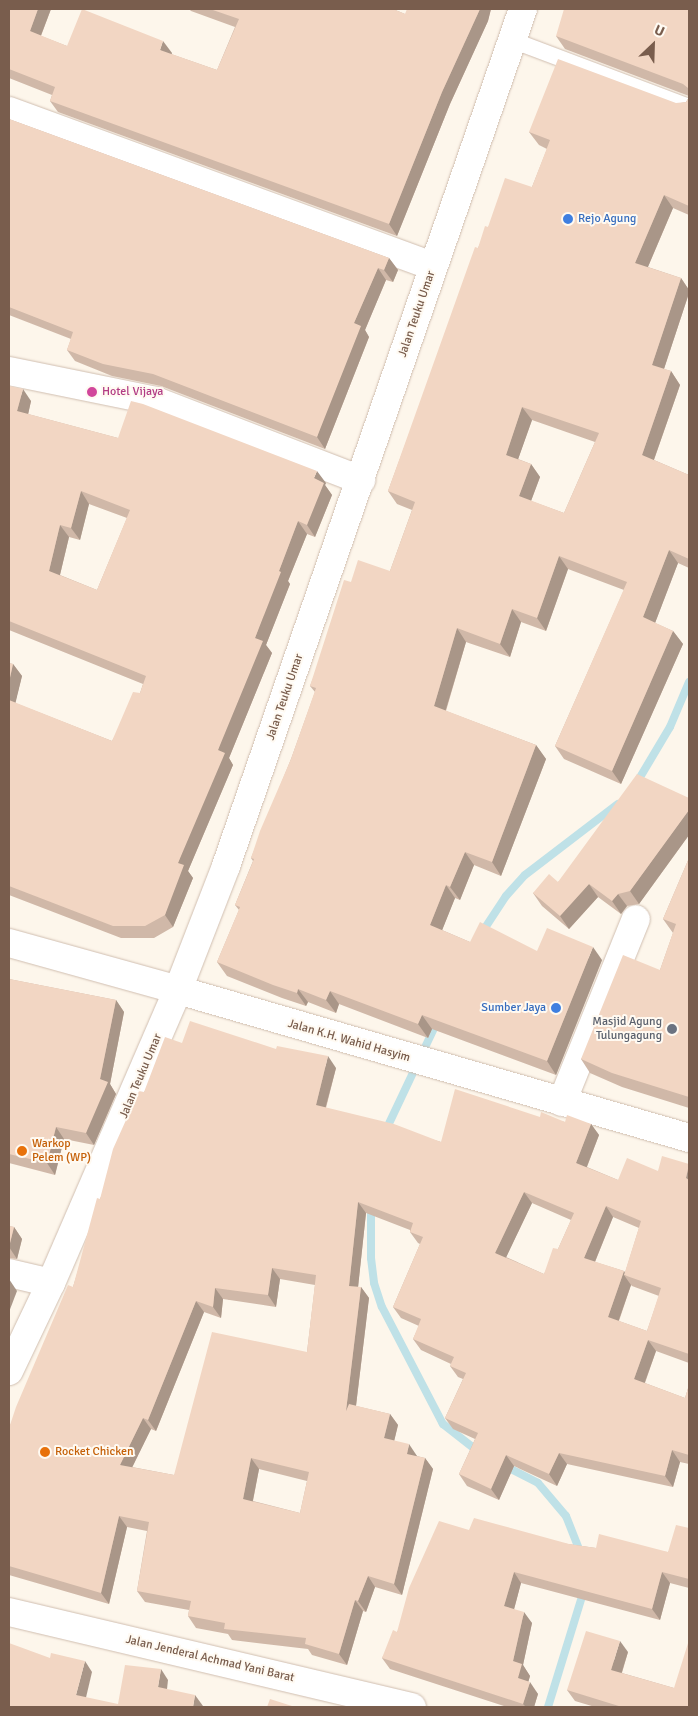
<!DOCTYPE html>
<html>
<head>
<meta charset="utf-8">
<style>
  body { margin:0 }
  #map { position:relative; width:698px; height:1716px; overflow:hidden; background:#fdf6eb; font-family:Signika,sans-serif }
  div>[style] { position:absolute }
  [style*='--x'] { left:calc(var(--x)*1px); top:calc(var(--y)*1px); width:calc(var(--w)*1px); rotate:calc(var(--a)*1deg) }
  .stream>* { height:8px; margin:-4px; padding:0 4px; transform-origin:4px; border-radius:4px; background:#bfe1e7 }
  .roads { filter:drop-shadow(0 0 1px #d0beb0) drop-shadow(0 0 1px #d0beb0) }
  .service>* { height:16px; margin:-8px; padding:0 8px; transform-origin:8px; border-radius:8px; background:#fff }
  .minor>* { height:28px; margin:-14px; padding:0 14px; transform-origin:14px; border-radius:14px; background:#fff }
  .tertiary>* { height:28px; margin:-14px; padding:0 14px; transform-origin:14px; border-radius:14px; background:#fff }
  .secondary>* { height:28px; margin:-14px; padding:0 14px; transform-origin:14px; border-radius:14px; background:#fff }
  .wall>* { inset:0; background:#d0b8a8 }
  .shaded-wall>* { inset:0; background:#a99688 }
  .building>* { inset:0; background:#f2d6c3 }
  .dots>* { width:14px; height:14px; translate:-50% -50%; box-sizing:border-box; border:2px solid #fffaf2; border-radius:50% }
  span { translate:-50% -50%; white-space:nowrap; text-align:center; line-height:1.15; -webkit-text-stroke:4px #fffaf2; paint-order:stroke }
  .shop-label { font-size:12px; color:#366cbe }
  .left { translate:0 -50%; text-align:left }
  .right { translate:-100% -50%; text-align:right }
  .street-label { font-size:12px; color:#795d4d }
  .hotel-label { font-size:12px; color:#b23c85 }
  .worship-label { font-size:12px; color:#5b616d }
  .food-label { font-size:12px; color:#c56008 }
  .frame { position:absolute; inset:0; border:10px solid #795d4d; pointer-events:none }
  .north { position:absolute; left:628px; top:20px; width:50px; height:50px; -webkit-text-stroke:4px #fffaf2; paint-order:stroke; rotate:24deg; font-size:14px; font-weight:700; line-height:20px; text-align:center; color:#795d4d }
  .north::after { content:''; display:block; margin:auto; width:18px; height:22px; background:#795d4d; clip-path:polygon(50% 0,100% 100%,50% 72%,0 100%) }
</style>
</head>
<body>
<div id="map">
  <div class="stream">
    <div style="--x:636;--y:784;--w:66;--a:-59.2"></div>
    <div style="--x:670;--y:727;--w:49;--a:-67.1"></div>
    <div style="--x:481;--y:934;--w:45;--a:-56.7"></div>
    <div style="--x:506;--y:896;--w:28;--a:-48"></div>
    <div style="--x:525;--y:875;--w:117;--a:-37.4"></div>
    <div style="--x:385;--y:1132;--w:124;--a:-64.7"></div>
    <div style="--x:371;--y:1206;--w:52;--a:90"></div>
    <div style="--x:371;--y:1258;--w:25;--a:83"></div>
    <div style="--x:374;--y:1283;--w:25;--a:72"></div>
    <div style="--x:382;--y:1307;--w:132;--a:62.5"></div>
    <div style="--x:443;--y:1424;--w:47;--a:38.1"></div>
    <div style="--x:503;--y:1465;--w:39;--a:27"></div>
    <div style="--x:538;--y:1483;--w:43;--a:49.7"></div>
    <div style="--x:566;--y:1516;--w:41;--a:68.5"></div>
    <div style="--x:548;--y:1707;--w:122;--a:-72.9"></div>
  </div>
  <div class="roads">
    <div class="service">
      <div style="--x:512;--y:40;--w:189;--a:20.7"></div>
    </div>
    <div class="minor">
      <div style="--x:9;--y:111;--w:451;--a:20.1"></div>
      <div style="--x:9;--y:371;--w:150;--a:11.5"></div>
      <div style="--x:156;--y:401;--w:220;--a:21.1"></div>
      <div style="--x:9;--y:943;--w:175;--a:15.5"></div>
      <div style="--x:562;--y:1102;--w:197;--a:-68"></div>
      <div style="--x:9;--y:1273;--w:43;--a:13.4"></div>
    </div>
    <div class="tertiary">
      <div style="--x:178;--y:990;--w:532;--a:16.15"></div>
      <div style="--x:9;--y:1371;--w:98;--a:-64.5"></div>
      <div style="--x:51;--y:1283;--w:319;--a:-66.6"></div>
      <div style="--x:178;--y:990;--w:133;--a:-68.8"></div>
      <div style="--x:226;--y:866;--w:907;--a:-70.89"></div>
    </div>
    <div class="secondary">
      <div style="--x:9;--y:1612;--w:414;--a:13.3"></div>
    </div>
  </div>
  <div class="wall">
    <div style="clip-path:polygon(9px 9px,51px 9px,41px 36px,67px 46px,172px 53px,171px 54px,217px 70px,235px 27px,191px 11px,189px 9px,393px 9px,405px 14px,437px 9px,491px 9px,488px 21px,450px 104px,397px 236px,58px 112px,50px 101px,52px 95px,9px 78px)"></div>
    <div style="clip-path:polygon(689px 9px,689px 96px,565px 49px,556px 36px)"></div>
    <div style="clip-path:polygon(evenodd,689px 97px,689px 215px,673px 208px,648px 267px,681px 278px,689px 290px,689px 293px,664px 369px,671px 371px,680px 385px,654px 460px,689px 475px,689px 568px,678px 563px,655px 623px,673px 631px,683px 644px,621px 784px,564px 759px,555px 746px,624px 590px,568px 569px,546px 631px,521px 622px,510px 657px,466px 642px,446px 711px,536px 745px,546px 759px,501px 876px,474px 865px,460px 900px,455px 898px,442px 930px,470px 942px,602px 960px,556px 1075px,432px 1029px,428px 1038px,339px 1004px,336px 1013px,308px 1002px,306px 1006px,282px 998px,227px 976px,217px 962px,239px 910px,235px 905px,253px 861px,251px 858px,291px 759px,315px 692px,310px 686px,351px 582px,390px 571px,412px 510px,397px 504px,388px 491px,478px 248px,488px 227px,532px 187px,547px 149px,539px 145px,529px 132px,686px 102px,689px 97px,532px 420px,595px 442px,564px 513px,531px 501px,540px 477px,531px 464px,518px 459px,532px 420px)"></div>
    <div style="clip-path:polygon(9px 119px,389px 258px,398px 270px,393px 282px,386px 280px,365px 330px,369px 337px,325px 449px,161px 386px,112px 376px,75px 361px,67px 350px,71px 339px,9px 315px)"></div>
    <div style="clip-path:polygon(evenodd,9px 386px,31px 401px,28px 414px,118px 438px,326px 483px,325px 485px,332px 495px,315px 537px,307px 534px,288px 581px,290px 584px,266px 645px,272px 653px,229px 758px,233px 765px,188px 871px,193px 878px,173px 927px,154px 938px,121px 938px,9px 895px,9px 663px,13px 664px,22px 676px,15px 703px,112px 741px,140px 693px,143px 684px,9px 630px,9px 386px,89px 504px,127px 518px,97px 590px,60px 575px,69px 537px,80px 540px,89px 504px)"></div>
    <div style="clip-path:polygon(689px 798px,689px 835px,639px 904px,627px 906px,621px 914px,598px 897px,569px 929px,542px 906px,533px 893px,558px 882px)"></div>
    <div style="clip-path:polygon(689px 858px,689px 1108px,622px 1087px,590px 1073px,581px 1059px,660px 970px,673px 933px,663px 919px)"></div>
    <div style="clip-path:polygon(9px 979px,116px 1000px,124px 1012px,110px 1084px,116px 1094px,94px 1145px,64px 1139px,55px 1175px,9px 1163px)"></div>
    <div style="clip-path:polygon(evenodd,182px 1043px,336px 1068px,326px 1108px,441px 1142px,540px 1117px,565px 1122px,591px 1124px,599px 1135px,587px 1167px,618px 1180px,689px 1164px,689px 1363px,656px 1351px,645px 1383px,685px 1398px,689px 1385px,689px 1464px,680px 1462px,673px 1487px,567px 1464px,557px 1486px,514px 1466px,499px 1500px,467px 1486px,459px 1474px,475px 1439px,453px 1429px,445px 1418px,463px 1379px,458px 1377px,450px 1366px,451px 1364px,421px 1350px,413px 1339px,419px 1326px,401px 1318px,393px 1307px,420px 1244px,418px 1243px,410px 1232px,410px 1230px,366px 1213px,358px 1287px,361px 1287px,369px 1298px,356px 1406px,390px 1414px,398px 1425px,394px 1441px,417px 1456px,425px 1458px,433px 1469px,402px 1595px,375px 1587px,366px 1612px,363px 1611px,347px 1665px,312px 1655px,308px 1649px,232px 1640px,228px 1634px,196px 1628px,188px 1616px,189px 1610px,145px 1602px,137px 1591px,147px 1531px,127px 1527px,109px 1604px,9px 1575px,9px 1428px,73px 1287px,100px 1199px,144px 1092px,182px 1043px,532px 1203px,571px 1220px,558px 1249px,544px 1274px,506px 1257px,532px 1203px,182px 1043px,613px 1217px,639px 1228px,625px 1273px,624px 1271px,595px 1262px,613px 1217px,182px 1043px,280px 1279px,315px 1285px,307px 1352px,174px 1475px,132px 1467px,151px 1429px,156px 1431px,204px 1312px,221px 1318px,223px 1299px,276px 1307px,280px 1279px,182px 1043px,631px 1285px,632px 1286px,659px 1296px,647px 1331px,619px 1321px,631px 1285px,182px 1043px,259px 1469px,307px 1481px,300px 1513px,253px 1501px,259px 1469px)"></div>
    <div style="clip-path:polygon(9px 1226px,14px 1227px,22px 1239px,17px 1259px,9px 1258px)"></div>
    <div style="clip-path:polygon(689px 1528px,689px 1588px,670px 1583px,660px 1620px,521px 1583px,514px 1609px,532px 1623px,523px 1665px,530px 1676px,528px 1682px,538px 1694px,534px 1707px,507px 1707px,390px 1669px,382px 1658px,397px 1632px,469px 1530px,596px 1548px,668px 1552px)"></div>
    <div style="clip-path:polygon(628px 1652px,622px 1673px,674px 1688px,689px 1707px,595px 1707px,575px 1701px,567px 1690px)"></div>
  </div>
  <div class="shaded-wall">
    <div style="clip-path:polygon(38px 9px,51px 9px,38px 43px,30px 31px)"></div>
    <div style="clip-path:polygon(480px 9px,491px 9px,488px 21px,450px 104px,397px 236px,389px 224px,442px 92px)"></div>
    <div style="clip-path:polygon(163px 41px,172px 53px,168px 62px,160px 50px)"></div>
    <div style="clip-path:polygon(664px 195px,673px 208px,644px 276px,635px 263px)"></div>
    <div style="clip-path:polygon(389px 258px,398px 270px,393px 282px,384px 270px)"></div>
    <div style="clip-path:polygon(378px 268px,386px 280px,365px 330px,369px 337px,325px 449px,317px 437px,354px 323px)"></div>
    <div style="clip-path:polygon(681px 278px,689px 290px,689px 293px,661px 378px,652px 365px)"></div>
    <div style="clip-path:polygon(671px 371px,680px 385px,651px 468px,642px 455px)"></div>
    <div style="clip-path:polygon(23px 389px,31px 401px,26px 424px,17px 411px)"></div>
    <div style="clip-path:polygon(522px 407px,532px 420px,515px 468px,506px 455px)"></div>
    <div style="clip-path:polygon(531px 464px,540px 477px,528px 509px,519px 496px)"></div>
    <div style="clip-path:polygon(317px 471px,326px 483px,325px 485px,332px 495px,315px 537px,307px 525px,314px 478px)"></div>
    <div style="clip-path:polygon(81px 491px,89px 504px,80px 540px,71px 528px)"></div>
    <div style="clip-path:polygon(298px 521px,307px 534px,288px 581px,290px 584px,266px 645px,272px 653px,229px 758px,233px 765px,188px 871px,193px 878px,173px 927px,165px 915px,178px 863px,218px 750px,255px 638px,279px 571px)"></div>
    <div style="clip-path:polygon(60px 525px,69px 537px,58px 583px,49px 571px)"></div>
    <div style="clip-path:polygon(669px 550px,678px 563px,652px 631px,643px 617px)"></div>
    <div style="clip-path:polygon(559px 556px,568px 569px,546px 631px,537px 618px)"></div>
    <div style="clip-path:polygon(512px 609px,521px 622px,510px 657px,500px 644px)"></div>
    <div style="clip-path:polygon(457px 628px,466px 642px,443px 719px,434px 706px)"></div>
    <div style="clip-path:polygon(673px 631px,683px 644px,621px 784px,612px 771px)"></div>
    <div style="clip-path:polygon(13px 664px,22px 676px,14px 709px,9px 701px,9px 682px)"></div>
    <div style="clip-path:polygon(536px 745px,546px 759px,501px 876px,492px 862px)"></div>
    <div style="clip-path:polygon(689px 810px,689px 835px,639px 904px,630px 891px)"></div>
    <div style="clip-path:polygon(465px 852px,474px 865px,460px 900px,450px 887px)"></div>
    <div style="clip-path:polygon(589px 884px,598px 897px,569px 929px,560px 916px)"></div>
    <div style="clip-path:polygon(446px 885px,455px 898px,439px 938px,430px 925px)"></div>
    <div style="clip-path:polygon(618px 894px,627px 906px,621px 914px,612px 901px)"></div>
    <div style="clip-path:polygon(593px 947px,602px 960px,556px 1075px,547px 1061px)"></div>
    <div style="clip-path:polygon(298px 989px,308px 1002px,306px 1006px,297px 993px)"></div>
    <div style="clip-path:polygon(330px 991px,339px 1004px,336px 1013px,326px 1000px)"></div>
    <div style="clip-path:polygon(116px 1000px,124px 1012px,110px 1084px,116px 1094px,94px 1145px,86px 1133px,100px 1079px)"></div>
    <div style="clip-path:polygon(422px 1015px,432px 1029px,428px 1038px,418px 1024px)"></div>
    <div style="clip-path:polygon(328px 1056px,336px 1068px,323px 1117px,316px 1105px)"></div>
    <div style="clip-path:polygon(591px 1124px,599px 1135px,584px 1174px,576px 1163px)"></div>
    <div style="clip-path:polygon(56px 1127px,64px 1139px,55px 1175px,47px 1163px)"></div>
    <div style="clip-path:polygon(689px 1166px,689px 1183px,686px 1178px)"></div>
    <div style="clip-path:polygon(524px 1192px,532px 1203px,503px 1264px,495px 1253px)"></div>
    <div style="clip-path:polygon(358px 1202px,366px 1213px,357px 1297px,349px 1286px)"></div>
    <div style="clip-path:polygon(606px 1206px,613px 1217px,592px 1269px,584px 1258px)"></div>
    <div style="clip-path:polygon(14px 1227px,22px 1239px,17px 1259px,9px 1247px)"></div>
    <div style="clip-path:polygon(272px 1268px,280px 1279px,276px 1307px,268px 1295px)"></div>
    <div style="clip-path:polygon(624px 1271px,627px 1276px,624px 1275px,631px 1285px,616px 1328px,608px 1317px)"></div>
    <div style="clip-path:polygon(9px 1279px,17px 1291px,9px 1312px)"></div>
    <div style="clip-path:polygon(361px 1287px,369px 1298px,354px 1422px,346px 1411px)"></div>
    <div style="clip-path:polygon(215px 1288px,223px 1299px,221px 1318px,213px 1307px)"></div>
    <div style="clip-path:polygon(196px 1301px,204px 1312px,156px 1431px,148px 1420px)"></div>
    <div style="clip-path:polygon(648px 1340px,656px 1351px,642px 1390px,634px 1379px)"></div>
    <div style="clip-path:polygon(390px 1414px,398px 1425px,392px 1450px,384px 1438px)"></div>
    <div style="clip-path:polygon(143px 1418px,151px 1429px,128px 1476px,120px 1465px)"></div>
    <div style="clip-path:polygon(409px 1444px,417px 1456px,415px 1465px,407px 1454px)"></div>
    <div style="clip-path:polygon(672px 1450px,680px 1462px,673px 1487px,665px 1476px)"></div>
    <div style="clip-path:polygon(559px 1453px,567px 1464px,557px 1486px,549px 1474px)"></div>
    <div style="clip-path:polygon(506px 1455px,514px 1466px,499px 1500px,491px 1489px)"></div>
    <div style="clip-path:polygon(251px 1458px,259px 1469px,251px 1510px,243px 1499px)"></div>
    <div style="clip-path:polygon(425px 1458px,433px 1469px,402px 1595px,394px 1584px)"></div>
    <div style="clip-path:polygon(119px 1516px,127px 1527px,109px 1604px,101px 1593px)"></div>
    <div style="clip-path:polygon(514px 1572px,521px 1583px,512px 1617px,504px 1606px)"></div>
    <div style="clip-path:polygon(662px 1572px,670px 1583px,660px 1620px,652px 1609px)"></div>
    <div style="clip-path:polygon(368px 1576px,375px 1587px,366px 1612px,358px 1601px)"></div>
    <div style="clip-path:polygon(355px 1600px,363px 1611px,347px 1665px,339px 1654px)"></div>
    <div style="clip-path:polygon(524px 1612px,532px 1623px,523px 1665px,530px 1676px,526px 1690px,518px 1678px,513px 1661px)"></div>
    <div style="clip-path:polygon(620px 1641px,628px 1652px,619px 1681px,611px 1670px)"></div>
    <div style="clip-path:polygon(85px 1661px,92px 1672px,84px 1706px,76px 1695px)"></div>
    <div style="clip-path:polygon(161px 1669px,168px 1680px,166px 1698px,158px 1687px)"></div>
    <div style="clip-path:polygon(530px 1682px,538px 1694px,534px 1707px,526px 1707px,523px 1704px)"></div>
    <div style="clip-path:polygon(195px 1695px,203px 1706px,203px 1707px,193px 1707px)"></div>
  </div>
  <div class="building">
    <div style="clip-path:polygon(9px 9px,38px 9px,30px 31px,67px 46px,82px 9px,163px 41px,160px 50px,217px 70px,239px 19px,210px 9px,393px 9px,405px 14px,407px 9px,480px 9px,442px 92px,389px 224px,50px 101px,55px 87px,9px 69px)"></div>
    <div style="clip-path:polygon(564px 9px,689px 9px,689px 97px,688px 88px,683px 84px,556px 36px)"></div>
    <div style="clip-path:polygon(evenodd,558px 59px,676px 103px,686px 102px,689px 97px,689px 206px,664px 195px,635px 263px,681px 278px,652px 365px,671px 371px,642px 455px,689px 475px,689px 559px,669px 550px,643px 617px,673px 631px,612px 771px,555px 746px,627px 582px,559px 556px,537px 618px,512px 609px,500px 644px,457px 628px,434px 706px,536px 745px,492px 862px,465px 852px,450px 887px,446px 885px,430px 925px,470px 942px,480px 922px,537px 951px,547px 928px,593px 947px,547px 1061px,422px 1015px,418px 1024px,330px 991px,326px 1000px,298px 989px,297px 993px,273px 985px,217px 962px,240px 907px,235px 905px,254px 859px,251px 858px,260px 831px,291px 759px,316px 688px,310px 686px,344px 580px,351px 582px,358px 560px,390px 571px,415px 502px,388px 491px,475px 247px,478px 248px,485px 226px,488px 227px,505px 178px,532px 187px,550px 140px,529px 132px,558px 59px,522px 407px,599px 433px,564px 513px,519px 496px,531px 464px,506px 455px,522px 407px)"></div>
    <div style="clip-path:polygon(9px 119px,389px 258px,384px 270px,378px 268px,354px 323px,361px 326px,317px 437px,153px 374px,103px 364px,67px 350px,73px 332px,9px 307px)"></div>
    <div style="clip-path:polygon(evenodd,9px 386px,23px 389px,17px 411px,118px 438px,131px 401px,143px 404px,317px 471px,314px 478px,324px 483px,307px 525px,298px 521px,279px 571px,281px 572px,255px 638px,263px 641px,218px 750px,225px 753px,178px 863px,184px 865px,165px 915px,145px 926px,113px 926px,9px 886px,9px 700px,112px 741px,133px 692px,140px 693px,146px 676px,9px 621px,9px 386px,81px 491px,130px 510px,97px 590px,49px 571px,60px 525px,71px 528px,81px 491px)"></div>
    <div style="clip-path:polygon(9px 663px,13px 664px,9px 682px)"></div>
    <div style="clip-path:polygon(637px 774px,689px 798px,689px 810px,630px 891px,618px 894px,612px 901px,589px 884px,560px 916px,533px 893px,549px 874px,558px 882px)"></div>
    <div style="clip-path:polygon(689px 858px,689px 1097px,612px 1073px,581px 1059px,623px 955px,660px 970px,676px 924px,663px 919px)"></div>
    <div style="clip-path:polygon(9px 979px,116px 1000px,100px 1079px,108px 1082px,86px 1133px,56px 1127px,47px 1163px,9px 1154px)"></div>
    <div style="clip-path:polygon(evenodd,190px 1021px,276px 1049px,277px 1046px,328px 1056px,316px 1105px,394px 1124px,441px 1142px,455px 1089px,540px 1117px,541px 1112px,565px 1122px,567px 1115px,591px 1124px,576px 1163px,618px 1180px,627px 1158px,658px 1171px,662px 1156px,689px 1164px,686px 1178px,689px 1180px,689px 1354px,648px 1340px,634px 1379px,685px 1398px,689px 1385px,689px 1455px,672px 1450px,665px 1476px,559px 1453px,549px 1474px,506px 1455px,491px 1489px,459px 1474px,478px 1433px,445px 1418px,466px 1373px,450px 1366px,454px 1357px,413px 1339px,421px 1319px,393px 1307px,423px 1237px,410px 1232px,413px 1223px,358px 1202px,349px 1286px,361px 1287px,346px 1411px,349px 1404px,390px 1414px,384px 1438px,409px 1444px,407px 1454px,425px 1458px,394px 1584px,368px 1576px,358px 1601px,355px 1600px,339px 1654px,305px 1644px,306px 1638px,224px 1629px,225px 1623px,188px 1616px,191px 1601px,137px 1591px,149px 1522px,119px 1516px,101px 1593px,9px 1566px,9px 1428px,16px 1407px,68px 1285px,73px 1287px,97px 1198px,100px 1199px,113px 1149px,139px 1091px,144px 1092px,165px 1037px,182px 1043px,190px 1021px,524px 1192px,574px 1213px,558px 1249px,553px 1248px,544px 1274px,495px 1253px,524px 1192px,190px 1021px,606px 1206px,641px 1221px,624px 1275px,661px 1288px,647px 1331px,608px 1317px,624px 1271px,584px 1258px,606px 1206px,190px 1021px,272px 1268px,316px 1275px,307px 1352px,212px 1332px,174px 1475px,120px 1465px,143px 1418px,148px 1420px,196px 1301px,213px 1307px,215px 1288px,268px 1295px,272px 1268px,190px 1021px,251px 1458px,309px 1472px,300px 1513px,243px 1499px,251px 1458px)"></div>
    <div style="clip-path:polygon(9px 1226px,14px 1227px,9px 1247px)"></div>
    <div style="clip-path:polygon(474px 1518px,569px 1544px,596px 1548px,599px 1534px,668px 1552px,676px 1525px,689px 1528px,689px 1579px,662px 1572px,652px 1609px,514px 1572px,504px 1606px,524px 1612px,513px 1661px,522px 1664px,518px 1678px,530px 1682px,523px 1704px,382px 1658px,393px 1630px,397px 1632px,409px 1588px,439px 1521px,469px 1530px)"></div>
    <div style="clip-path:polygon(586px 1631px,620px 1641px,611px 1670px,674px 1688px,689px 1640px,689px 1707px,622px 1707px,567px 1690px)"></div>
    <div style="clip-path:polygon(9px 1643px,50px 1658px,51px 1653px,85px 1661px,76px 1695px,118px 1704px,125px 1665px,161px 1669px,158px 1687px,195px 1695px,193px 1707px,9px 1707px)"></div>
    <div style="clip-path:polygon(270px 1699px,292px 1706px,292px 1707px,267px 1707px)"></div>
  </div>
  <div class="dots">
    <div style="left:568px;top:219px;background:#3f7fe0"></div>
    <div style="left:92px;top:392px;background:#d1479c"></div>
    <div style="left:556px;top:1008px;background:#3f7fe0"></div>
    <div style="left:672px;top:1029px;background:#6b7280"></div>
    <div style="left:22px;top:1151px;background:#e8710a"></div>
    <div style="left:45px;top:1452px;background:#e8710a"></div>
  </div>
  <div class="shop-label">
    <span class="left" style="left:578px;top:219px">Rejo Agung</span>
    <span class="right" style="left:546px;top:1008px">Sumber Jaya</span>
  </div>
  <div class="street-label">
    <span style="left:417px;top:314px;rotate:-71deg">Jalan Teuku Umar</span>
    <span style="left:285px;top:697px;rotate:-71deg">Jalan Teuku Umar</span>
    <span style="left:349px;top:1041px;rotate:16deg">Jalan K.H. Wahid Hasyim</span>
    <span style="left:141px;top:1076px;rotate:-67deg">Jalan Teuku Umar</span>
    <span style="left:210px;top:1659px;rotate:13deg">Jalan Jenderal Achmad Yani Barat</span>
  </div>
  <div class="hotel-label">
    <span class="left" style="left:102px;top:392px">Hotel Vijaya</span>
  </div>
  <div class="worship-label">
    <span class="right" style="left:662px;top:1029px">Masjid Agung<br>Tulungagung</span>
  </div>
  <div class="food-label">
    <span class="left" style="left:32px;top:1151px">Warkop<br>Pelem (WP)</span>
    <span class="left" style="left:55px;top:1452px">Rocket Chicken</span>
  </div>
  <div class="frame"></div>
  <div class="north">U</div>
</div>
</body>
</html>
